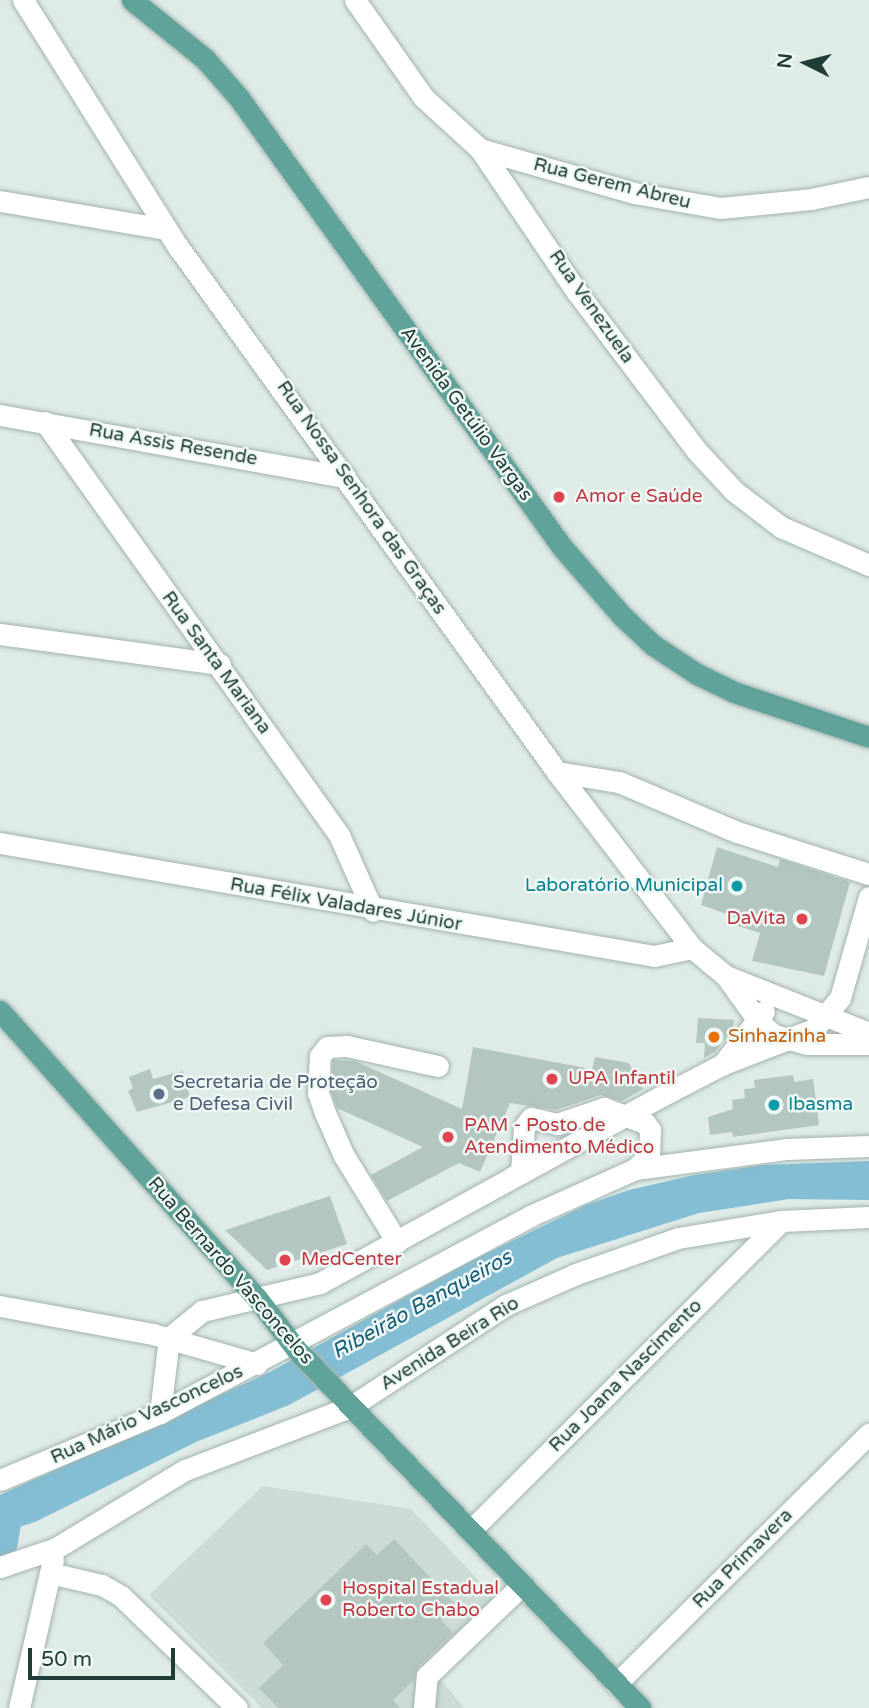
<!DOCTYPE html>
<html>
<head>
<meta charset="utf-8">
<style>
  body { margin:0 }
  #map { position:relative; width:869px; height:1708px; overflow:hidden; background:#dfebe7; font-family:"Varela Round",sans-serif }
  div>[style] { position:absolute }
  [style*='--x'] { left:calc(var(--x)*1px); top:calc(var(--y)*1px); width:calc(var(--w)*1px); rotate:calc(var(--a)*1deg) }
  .built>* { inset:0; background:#cddbd6 }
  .water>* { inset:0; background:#83bed4 }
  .river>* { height:35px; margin:-17.5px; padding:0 17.5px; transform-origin:17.5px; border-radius:17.5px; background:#83bed4 }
  .building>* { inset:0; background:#b4c6c0 }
  .roads { filter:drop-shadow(0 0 2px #a2b3af) drop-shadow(0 0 2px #a2b3af) }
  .minor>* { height:21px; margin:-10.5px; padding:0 10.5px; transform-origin:10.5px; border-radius:10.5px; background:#fff }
  .major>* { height:21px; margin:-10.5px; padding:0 10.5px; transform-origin:10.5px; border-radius:10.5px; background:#60a39a }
  .dots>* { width:19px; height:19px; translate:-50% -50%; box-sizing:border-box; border:4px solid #eff8f4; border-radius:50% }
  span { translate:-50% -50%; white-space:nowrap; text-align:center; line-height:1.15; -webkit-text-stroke:5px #eff8f4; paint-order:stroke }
  .street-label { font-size:19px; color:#1f3c37 }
  .health-label { font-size:19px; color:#be3a42 }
  .left { translate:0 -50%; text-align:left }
  .right { translate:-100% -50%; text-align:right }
  .culture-label { font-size:19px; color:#0d838f }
  .food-label { font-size:19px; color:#c56008 }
  .service-label { font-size:19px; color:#4e5e75 }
  .water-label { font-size:21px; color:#165e7a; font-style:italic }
  .north { position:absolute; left:771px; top:28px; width:70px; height:70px; -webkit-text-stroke:5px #eff8f4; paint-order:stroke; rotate:276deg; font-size:19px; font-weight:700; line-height:28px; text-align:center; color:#1f3c37 }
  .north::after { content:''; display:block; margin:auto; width:24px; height:32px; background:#1f3c37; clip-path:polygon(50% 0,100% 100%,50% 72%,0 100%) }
  .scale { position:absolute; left:28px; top:1648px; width:147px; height:32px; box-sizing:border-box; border:4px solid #1f3c37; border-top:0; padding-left:9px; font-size:21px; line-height:24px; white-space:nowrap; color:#1f3c37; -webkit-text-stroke:5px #eff8f4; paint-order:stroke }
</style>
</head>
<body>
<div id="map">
  <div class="built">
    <div style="clip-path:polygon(263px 1486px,411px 1509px,507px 1610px,437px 1675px,464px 1708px,262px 1708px,149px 1595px)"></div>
  </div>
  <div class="water">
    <div style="clip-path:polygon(869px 1161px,869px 1200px,789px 1199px,699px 1213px,557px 1258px,289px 1405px,196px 1442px,35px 1522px,0 1533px,0 1495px,270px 1372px,465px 1264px,586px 1205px,629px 1190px,694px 1175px,762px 1165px)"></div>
  </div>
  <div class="river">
    <div style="--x:0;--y:1541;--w:25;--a:-81"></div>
  </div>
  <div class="building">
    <div style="clip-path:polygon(717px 847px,778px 867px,780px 859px,850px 882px,824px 976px,752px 961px,760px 933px,735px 925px,738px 918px,701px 905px)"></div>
    <div style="clip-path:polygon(698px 1018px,734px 1020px,733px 1029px,715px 1052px,704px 1058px,705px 1043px,696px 1043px)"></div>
    <div style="clip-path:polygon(473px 1047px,592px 1069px,595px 1057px,629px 1063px,643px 1089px,622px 1101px,601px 1095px,556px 1110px,510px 1103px,480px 1172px,459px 1163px,387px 1201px,371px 1175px,423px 1147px,337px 1108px,331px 1091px,333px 1060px,355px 1061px,462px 1109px)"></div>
    <div style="clip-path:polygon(150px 1069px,153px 1079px,183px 1071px,190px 1097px,137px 1112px,128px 1091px,133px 1088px,129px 1077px)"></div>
    <div style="clip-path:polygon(793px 1075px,794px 1082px,813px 1079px,819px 1125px,733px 1137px,732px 1132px,710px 1135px,708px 1117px,733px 1109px,732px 1100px,745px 1098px,744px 1089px,755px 1088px,754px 1080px)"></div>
    <div style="clip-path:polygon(330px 1196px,347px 1244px,267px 1270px,225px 1230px)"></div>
    <div style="clip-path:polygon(394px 1539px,456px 1605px,441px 1620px,453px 1633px,418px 1667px,413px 1681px,393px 1700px,400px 1708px,278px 1708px,259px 1688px,283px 1665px,263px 1643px,366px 1544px,377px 1555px)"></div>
  </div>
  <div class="roads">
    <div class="minor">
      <div style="--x:23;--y:0;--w:288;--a:57.9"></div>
      <div style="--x:176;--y:244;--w:651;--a:54.19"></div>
      <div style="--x:557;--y:772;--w:222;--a:52.5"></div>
      <div style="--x:692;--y:948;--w:44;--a:39.5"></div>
      <div style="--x:726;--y:976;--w:57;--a:54.3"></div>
      <div style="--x:759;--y:1022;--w:20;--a:41"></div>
      <div style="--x:774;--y:1035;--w:34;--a:15"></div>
      <div style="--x:807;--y:1044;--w:62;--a:0"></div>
      <div style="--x:355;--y:0;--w:120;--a:54.9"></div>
      <div style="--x:424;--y:98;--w:76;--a:42.3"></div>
      <div style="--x:480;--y:149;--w:173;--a:55.9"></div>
      <div style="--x:577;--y:292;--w:198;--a:53"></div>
      <div style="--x:696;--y:450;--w:56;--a:47.2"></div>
      <div style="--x:734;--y:491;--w:59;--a:37.5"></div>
      <div style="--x:781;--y:527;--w:96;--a:23.4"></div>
      <div style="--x:480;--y:149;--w:160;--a:15.9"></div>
      <div style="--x:634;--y:193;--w:87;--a:9.9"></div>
      <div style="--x:720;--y:208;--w:91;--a:-5.6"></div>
      <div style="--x:811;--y:199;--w:59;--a:-11.7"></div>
      <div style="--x:0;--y:201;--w:168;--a:9.6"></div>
      <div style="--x:0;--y:415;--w:351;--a:10.2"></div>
      <div style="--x:45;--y:422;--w:507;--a:54.55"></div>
      <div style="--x:339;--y:835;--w:83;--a:65.9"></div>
      <div style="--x:0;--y:634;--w:222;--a:7.8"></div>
      <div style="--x:557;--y:772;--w:63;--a:9.2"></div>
      <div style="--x:619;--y:782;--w:128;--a:23"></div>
      <div style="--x:737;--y:832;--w:139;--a:17.7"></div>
      <div style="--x:0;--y:843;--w:664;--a:9.8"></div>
      <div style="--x:654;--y:956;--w:39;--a:-12"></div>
      <div style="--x:726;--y:976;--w:154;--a:21.7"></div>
      <div style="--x:722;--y:1065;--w:68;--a:-52.1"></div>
      <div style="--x:512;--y:1177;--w:10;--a:-24"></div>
      <div style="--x:521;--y:1173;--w:46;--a:-86.3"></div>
      <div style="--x:524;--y:1127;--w:11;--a:-52"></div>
      <div style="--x:531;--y:1118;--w:27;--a:13"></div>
      <div style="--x:557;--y:1124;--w:50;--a:-18.8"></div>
      <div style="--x:604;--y:1108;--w:44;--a:20.1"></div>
      <div style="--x:645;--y:1123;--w:9;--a:54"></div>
      <div style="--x:650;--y:1130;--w:25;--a:92"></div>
      <div style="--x:649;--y:1155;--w:20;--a:135"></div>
      <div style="--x:397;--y:1242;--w:101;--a:-121.6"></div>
      <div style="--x:344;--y:1156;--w:47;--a:-113.8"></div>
      <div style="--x:325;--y:1113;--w:21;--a:-109"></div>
      <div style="--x:318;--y:1093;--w:37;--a:-87"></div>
      <div style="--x:320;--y:1056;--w:11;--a:-52"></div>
      <div style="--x:327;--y:1047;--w:20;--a:-3"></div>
      <div style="--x:347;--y:1046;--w:93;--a:12.4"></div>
      <div style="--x:0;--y:1306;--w:156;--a:10.4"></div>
      <div style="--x:153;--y:1334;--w:108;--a:16.1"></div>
      <div style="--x:160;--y:1413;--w:76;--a:-83.2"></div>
      <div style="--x:169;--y:1338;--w:43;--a:-39.3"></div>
      <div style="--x:202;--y:1311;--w:121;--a:-13.3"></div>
      <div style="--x:320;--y:1283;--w:385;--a:-28.7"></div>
      <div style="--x:658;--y:1098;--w:71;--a:-27.6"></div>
      <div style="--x:721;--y:1065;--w:100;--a:-21.2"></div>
      <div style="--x:814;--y:1029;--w:40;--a:-50"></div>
      <div style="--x:840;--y:998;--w:105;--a:-74"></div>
      <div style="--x:0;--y:1480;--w:173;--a:-22.7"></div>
      <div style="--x:160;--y:1413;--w:419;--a:-28"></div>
      <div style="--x:530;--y:1216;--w:115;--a:-24.1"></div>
      <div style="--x:635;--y:1169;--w:152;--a:-7.5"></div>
      <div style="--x:786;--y:1149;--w:83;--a:-2.1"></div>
      <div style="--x:470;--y:1531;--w:439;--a:-44.9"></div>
      <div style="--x:0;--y:1567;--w:59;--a:-18.7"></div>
      <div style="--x:56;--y:1548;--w:151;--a:-31.2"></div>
      <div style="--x:185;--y:1470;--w:177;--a:-20.9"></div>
      <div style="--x:350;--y:1407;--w:186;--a:-33.2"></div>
      <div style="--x:506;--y:1305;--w:77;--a:-23.9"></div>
      <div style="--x:576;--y:1274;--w:108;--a:-19.4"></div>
      <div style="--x:678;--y:1238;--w:104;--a:-9.4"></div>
      <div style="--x:781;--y:1221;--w:88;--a:-2.6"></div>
      <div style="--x:50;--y:1573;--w:53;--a:13"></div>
      <div style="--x:102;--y:1585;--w:22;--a:30"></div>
      <div style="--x:121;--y:1596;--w:161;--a:44"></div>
      <div style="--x:616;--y:1684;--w:356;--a:-44.7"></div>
      <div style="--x:19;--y:1708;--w:152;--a:-77.1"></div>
      <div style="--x:424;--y:1708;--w:32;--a:-85"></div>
      <div style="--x:427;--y:1676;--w:132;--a:-43.8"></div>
    </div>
    <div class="major">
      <div style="--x:132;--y:0;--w:94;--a:38.9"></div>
      <div style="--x:205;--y:59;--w:52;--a:48.9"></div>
      <div style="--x:239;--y:98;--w:553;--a:54.27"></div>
      <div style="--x:562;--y:547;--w:91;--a:49"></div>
      <div style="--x:622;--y:616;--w:42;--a:43.1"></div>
      <div style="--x:653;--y:645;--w:53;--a:33.4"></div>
      <div style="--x:697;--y:674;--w:41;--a:25.9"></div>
      <div style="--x:734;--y:692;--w:142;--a:18.4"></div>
      <div style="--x:0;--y:1011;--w:385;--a:48.2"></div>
      <div style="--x:257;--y:1298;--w:64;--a:52.6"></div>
      <div style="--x:296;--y:1349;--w:497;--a:46.2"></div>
    </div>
  </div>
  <div class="dots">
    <div style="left:559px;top:497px;background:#e0444e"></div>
    <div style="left:737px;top:886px;background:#0f9aa8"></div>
    <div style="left:802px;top:919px;background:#e0444e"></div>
    <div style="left:714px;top:1037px;background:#e8710a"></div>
    <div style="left:552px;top:1079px;background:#e0444e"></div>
    <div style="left:159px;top:1094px;background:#5c6f8a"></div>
    <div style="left:774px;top:1105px;background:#0f9aa8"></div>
    <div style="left:448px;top:1137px;background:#e0444e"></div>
    <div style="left:285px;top:1260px;background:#e0444e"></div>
    <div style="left:326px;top:1600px;background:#e0444e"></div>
  </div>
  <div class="street-label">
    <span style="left:612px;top:184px;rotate:14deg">Rua Gerem Abreu</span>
    <span style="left:591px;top:307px;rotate:55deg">Rua Venezuela</span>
    <span style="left:466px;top:414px;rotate:54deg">Avenida Getúlio Vargas</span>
    <span style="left:173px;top:445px;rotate:10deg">Rua Assis Resende</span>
    <span style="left:361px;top:498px;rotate:55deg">Rua Nossa Senhora das Graças</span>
    <span style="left:216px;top:663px;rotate:54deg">Rua Santa Mariana</span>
    <span style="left:346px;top:905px;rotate:10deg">Rua Félix Valadares Júnior</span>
    <span style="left:230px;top:1271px;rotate:49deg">Rua Bernardo Vasconcelos</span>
    <span style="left:450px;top:1344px;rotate:-32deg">Avenida Beira Rio</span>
    <span style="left:626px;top:1376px;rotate:-45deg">Rua Joana Nascimento</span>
    <span style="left:147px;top:1415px;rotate:-25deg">Rua Mário Vasconcelos</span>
    <span style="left:743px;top:1559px;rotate:-45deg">Rua Primavera</span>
  </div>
  <div class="health-label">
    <span class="left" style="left:575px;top:497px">Amor e Saúde</span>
    <span class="right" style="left:786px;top:919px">DaVita</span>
    <span class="left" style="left:568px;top:1079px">UPA Infantil</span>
    <span class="left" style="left:464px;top:1137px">PAM - Posto de<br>Atendimento Médico</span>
    <span class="left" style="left:301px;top:1260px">MedCenter</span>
    <span class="left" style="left:342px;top:1600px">Hospital Estadual<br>Roberto Chabo</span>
  </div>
  <div class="culture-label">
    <span class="right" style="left:723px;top:886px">Laboratório Municipal</span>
    <span class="left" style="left:788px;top:1105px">Ibasma</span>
  </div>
  <div class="food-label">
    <span class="left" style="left:728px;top:1037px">Sinhazinha</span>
  </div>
  <div class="service-label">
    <span class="left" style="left:173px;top:1094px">Secretaria de Proteção<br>e Defesa Civil</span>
  </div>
  <div class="water-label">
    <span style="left:422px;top:1305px;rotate:-29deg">Ribeirão Banqueiros</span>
  </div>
  <div class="north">N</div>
  <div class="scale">50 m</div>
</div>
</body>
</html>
